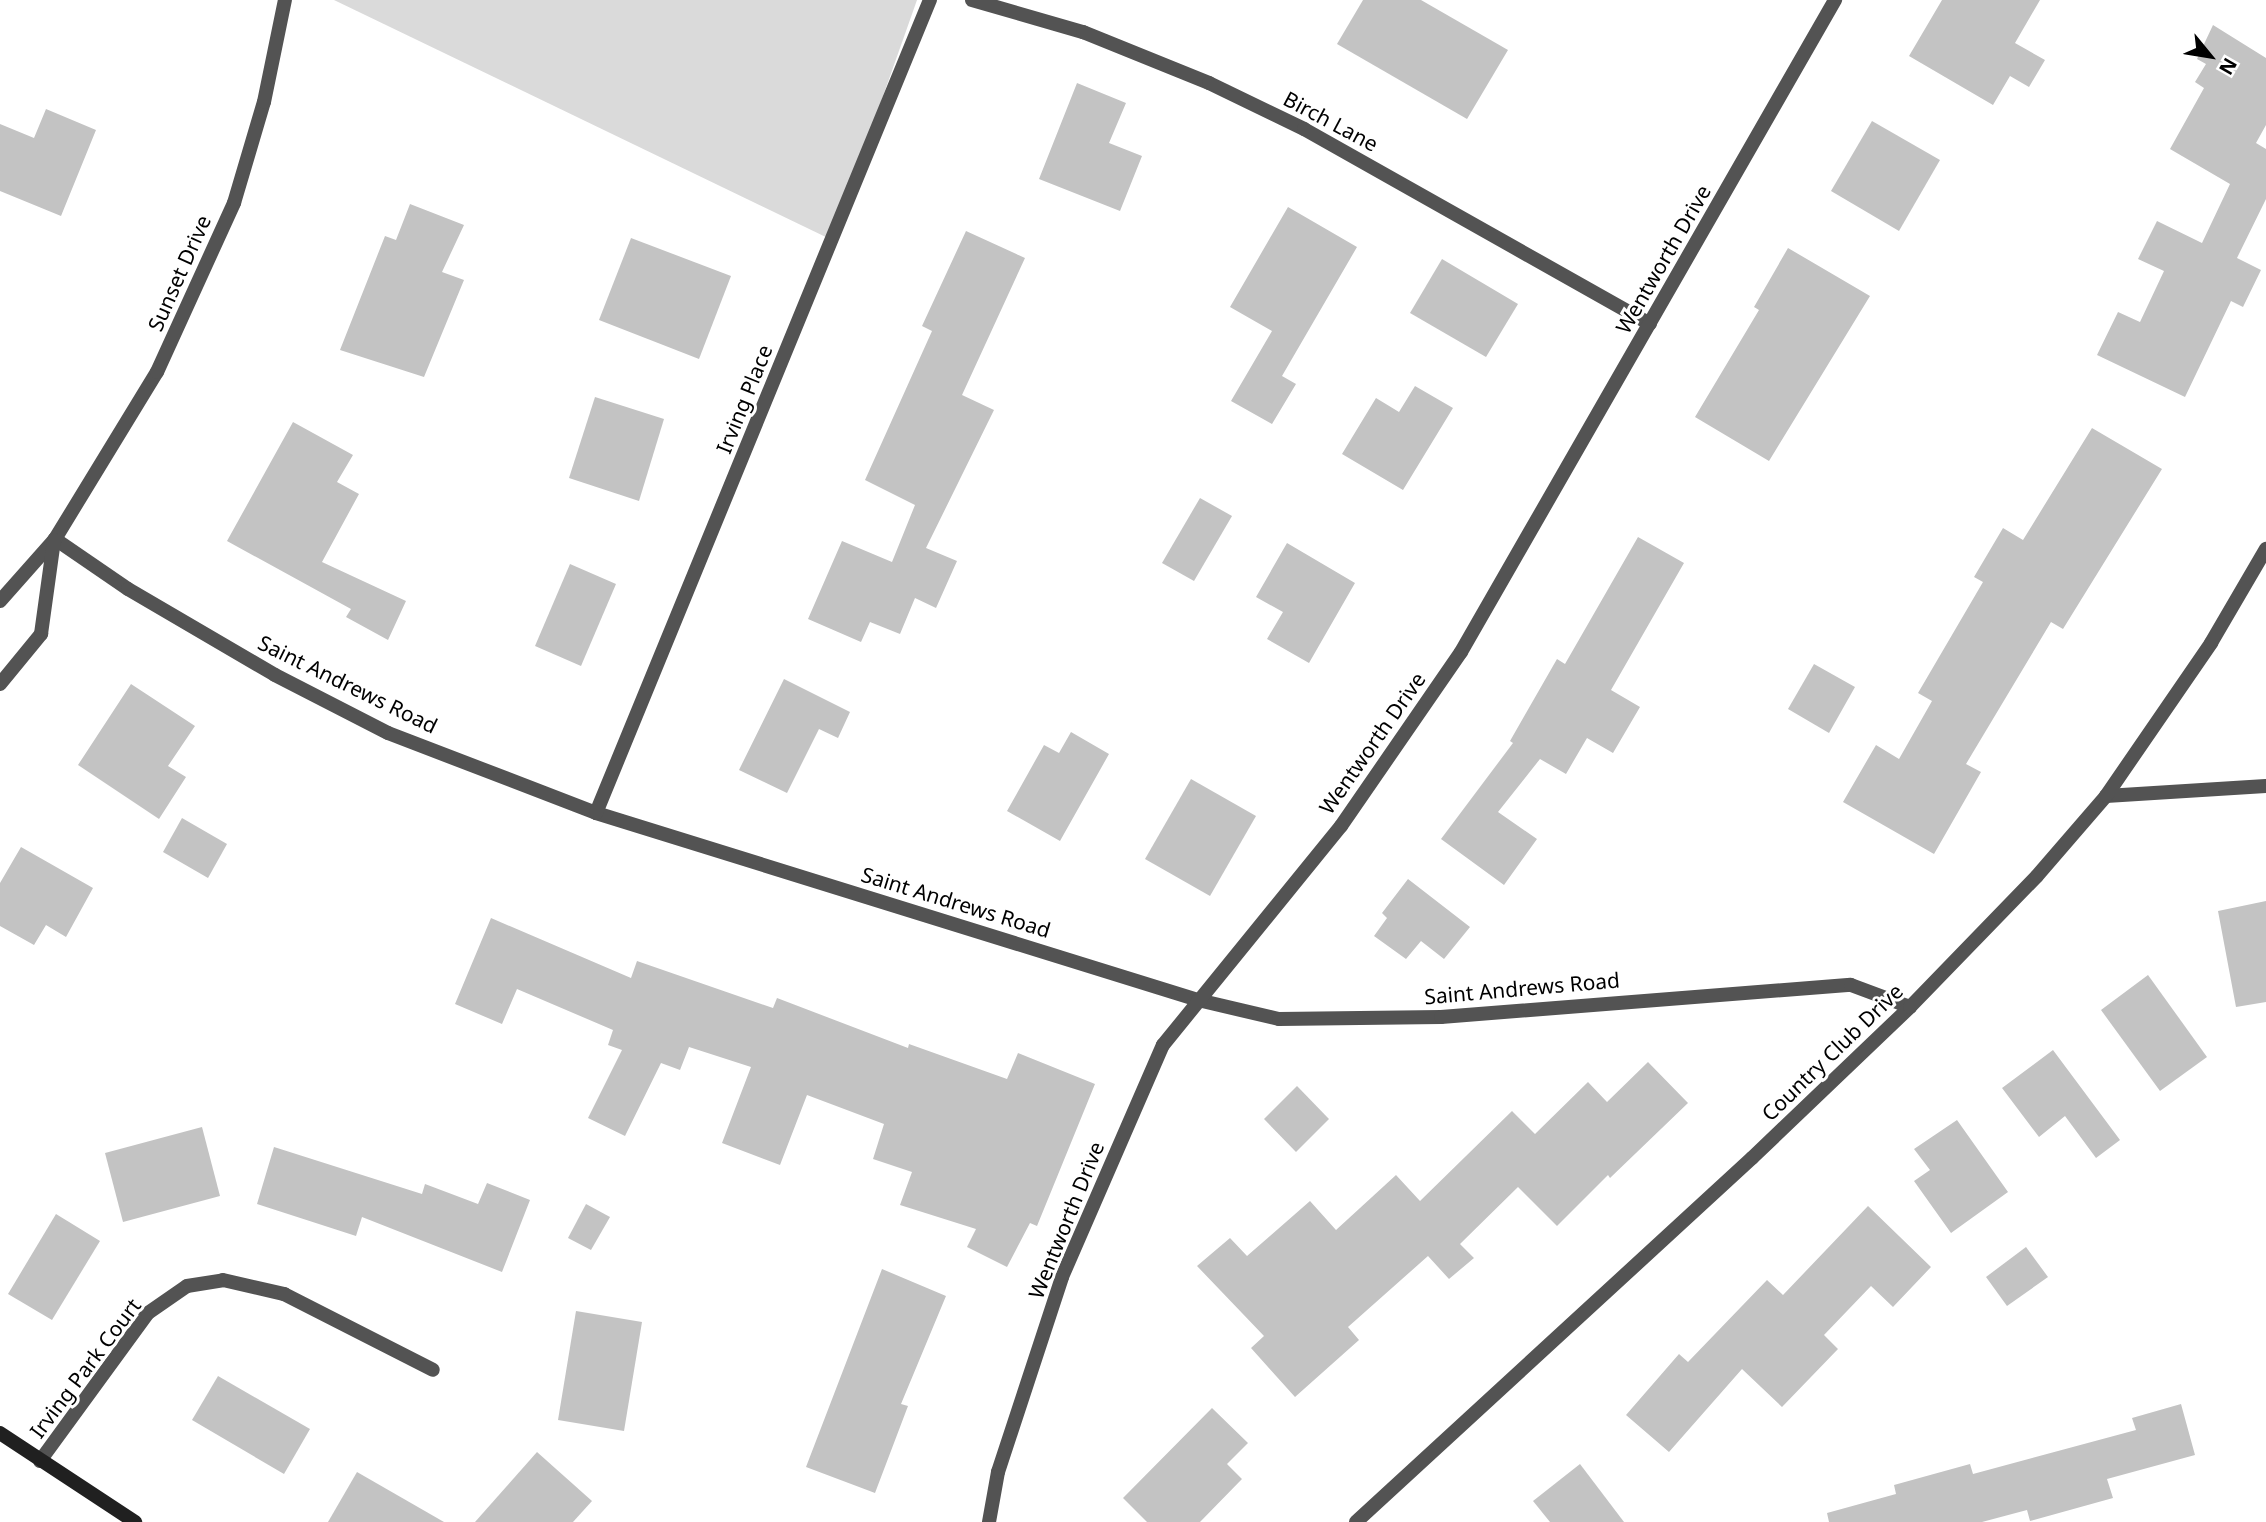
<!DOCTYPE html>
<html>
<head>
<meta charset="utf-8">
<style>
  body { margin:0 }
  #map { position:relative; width:2266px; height:1522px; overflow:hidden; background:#fff; font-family:"Noto Sans",sans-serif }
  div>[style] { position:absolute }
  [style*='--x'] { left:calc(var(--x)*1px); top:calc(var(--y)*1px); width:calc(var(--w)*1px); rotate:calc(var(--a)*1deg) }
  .green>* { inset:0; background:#dadada }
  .building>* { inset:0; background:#c3c3c3 }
  .street>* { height:14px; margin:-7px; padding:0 7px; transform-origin:7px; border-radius:7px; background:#535353 }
  .secondary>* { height:14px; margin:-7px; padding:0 7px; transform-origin:7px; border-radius:7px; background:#202020 }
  span { translate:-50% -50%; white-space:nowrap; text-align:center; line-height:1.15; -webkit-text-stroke:6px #fff; paint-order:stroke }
  .street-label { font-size:21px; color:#000 }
  .north { position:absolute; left:2175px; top:21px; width:70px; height:70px; -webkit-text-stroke:5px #fff; paint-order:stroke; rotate:120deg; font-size:19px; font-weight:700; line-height:28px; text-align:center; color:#000 }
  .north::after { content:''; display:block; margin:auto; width:24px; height:32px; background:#000; clip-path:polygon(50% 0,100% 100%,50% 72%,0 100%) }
</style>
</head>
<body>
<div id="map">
  <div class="green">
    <div style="clip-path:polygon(334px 0,917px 0,832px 240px)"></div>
  </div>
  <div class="building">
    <div style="clip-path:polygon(1363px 0,1421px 0,1508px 50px,1467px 119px,1337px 44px)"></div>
    <div style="clip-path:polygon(1942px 0,2040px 0,2015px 43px,2045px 60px,2029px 87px,2010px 76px,1993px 105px,1909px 56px)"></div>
    <div style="clip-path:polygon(2213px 25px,2266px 58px,2266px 125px,2256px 143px,2266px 149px,2266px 199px,2237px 258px,2261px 270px,2243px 307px,2231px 301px,2185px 397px,2097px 355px,2118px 312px,2140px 322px,2164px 271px,2138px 259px,2157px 221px,2202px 243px,2230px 184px,2170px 149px,2204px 88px,2195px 82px,2206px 64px,2197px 59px)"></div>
    <div style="clip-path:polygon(1077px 83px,1126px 103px,1109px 143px,1142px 156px,1120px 211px,1039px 179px)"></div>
    <div style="clip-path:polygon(46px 109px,96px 130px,61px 216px,0 191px,0 124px,34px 138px)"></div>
    <div style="clip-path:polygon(1872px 121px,1940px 160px,1899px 231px,1831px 191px)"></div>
    <div style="clip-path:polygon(410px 204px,464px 225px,442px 272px,464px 280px,424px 377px,340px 350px,385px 236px,396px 240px)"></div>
    <div style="clip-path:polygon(1288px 207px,1357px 247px,1282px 376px,1296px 384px,1272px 424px,1231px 401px,1272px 331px,1230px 307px)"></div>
    <div style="clip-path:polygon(966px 231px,1025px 258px,962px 395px,994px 410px,926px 548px,957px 561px,936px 608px,915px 598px,900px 634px,870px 622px,861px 642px,808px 619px,842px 541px,892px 562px,915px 505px,865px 480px,932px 331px,922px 326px)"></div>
    <div style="clip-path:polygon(631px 238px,731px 276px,699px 359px,599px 320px)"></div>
    <div style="clip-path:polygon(1788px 248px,1870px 296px,1769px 461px,1695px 417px,1759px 310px,1754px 307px)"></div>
    <div style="clip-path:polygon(1442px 259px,1518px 304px,1486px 357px,1410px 313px)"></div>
    <div style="clip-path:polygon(1415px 386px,1453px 408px,1403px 490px,1342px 454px,1376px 398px,1399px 412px)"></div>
    <div style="clip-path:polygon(595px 397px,664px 419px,639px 501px,569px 478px)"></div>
    <div style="clip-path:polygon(293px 422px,353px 455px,337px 482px,359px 494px,322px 562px,406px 601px,388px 640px,346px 617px,351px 609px,227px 541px)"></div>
    <div style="clip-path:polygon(2092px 428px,2162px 469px,2063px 629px,2051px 622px,1966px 764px,1981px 772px,1934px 854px,1843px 802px,1876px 745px,1899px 759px,1932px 701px,1918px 693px,1983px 582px,1974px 577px,2003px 528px,2023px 540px)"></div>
    <div style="clip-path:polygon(1200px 498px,1232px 516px,1194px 581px,1162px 563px)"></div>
    <div style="clip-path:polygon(1638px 537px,1684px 563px,1611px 690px,1640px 707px,1613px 753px,1587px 738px,1566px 774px,1540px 759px,1498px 812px,1537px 839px,1504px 885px,1441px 839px,1513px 743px,1510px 741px,1557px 659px,1565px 664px)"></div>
    <div style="clip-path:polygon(1287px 543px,1355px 583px,1309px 663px,1267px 639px,1283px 612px,1256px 597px)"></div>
    <div style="clip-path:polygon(570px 564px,616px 584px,581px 666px,535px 646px)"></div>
    <div style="clip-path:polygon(1814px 664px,1855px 687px,1829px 733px,1788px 709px)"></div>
    <div style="clip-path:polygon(784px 679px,850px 712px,838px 738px,819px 729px,787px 793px,739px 770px)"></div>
    <div style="clip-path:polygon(131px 684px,195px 726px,168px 766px,186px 777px,159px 819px,78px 765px)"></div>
    <div style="clip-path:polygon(1071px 732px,1109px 754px,1060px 841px,1007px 811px,1044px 745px,1059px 753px)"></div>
    <div style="clip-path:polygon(1191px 779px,1256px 816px,1210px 896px,1145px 859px)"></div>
    <div style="clip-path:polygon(182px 818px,227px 844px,208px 878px,163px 852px)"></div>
    <div style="clip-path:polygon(21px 847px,93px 888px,66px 937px,46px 925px,34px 945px,0 926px,0 883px)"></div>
    <div style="clip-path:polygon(1408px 879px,1470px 927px,1444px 959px,1421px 941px,1406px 959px,1374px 936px,1387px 918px,1382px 913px)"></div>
    <div style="clip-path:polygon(2266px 901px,2266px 1002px,2236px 1007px,2218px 911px)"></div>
    <div style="clip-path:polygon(491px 918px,631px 978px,637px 961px,773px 1008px,777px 998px,908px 1048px,909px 1044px,1007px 1079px,1018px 1053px,1095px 1084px,1037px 1226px,1030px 1223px,1007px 1267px,967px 1247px,976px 1229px,900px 1205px,912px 1172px,873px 1159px,884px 1124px,807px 1095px,780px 1165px,722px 1143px,751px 1067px,689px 1047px,680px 1070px,661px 1063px,625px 1136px,588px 1118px,622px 1050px,608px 1045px,613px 1030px,517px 989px,502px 1024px,455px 1004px)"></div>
    <div style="clip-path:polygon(2148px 975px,2207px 1057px,2160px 1091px,2101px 1010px)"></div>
    <div style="clip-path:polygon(2053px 1050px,2120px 1140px,2096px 1158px,2065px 1116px,2039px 1137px,2002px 1088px)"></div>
    <div style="clip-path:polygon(1648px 1062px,1688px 1103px,1610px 1178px,1608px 1175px,1557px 1226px,1518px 1187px,1460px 1244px,1474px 1258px,1449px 1279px,1428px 1256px,1348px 1327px,1359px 1340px,1295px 1397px,1251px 1348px,1264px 1336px,1197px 1266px,1230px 1238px,1247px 1256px,1310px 1201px,1336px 1230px,1396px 1175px,1420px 1201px,1512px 1111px,1535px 1134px,1588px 1082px,1607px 1102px)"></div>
    <div style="clip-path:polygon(1297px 1086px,1329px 1119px,1296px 1152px,1264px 1119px)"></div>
    <div style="clip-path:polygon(1957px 1120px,2008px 1192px,1951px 1233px,1914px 1181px,1930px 1170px,1914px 1149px)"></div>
    <div style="clip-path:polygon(202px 1127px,220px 1196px,123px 1222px,105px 1153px)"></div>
    <div style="clip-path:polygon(274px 1147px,422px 1194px,425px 1184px,478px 1204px,487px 1183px,530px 1200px,502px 1272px,362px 1217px,356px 1236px,257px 1204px)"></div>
    <div style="clip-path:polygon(586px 1204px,610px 1217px,591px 1250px,568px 1238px)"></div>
    <div style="clip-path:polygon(1868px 1206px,1931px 1267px,1893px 1307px,1871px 1286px,1824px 1335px,1838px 1349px,1782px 1407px,1742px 1369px,1669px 1452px,1626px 1415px,1679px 1354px,1688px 1362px,1767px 1280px,1783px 1295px)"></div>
    <div style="clip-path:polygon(56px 1214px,100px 1241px,52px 1320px,8px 1294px)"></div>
    <div style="clip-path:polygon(2026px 1247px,2048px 1277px,2007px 1306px,1986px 1277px)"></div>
    <div style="clip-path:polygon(882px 1269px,946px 1296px,901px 1404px,908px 1406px,875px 1493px,806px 1467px)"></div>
    <div style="clip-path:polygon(576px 1311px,642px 1322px,624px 1431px,558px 1420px)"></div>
    <div style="clip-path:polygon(218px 1376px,310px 1429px,284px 1474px,192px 1420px)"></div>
    <div style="clip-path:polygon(2181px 1404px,2195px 1455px,2107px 1479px,2113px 1498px,2030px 1521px,2027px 1510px,1982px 1522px,1829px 1522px,1827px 1513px,1896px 1494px,1894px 1485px,1970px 1464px,1973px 1474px,2136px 1430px,2132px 1418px)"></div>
    <div style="clip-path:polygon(1212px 1408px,1248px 1443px,1227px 1464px,1242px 1479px,1200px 1522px,1147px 1522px,1123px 1498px)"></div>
    <div style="clip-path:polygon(537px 1452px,592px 1501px,573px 1522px,475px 1522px)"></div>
    <div style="clip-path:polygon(1580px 1464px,1624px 1522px,1550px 1522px,1533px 1501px)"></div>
    <div style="clip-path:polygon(357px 1472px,444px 1522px,328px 1522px)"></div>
  </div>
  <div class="street">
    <div style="--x:972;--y:0;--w:116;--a:16.1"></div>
    <div style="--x:1083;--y:32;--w:136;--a:22"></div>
    <div style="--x:1209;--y:83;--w:106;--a:25.8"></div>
    <div style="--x:1304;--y:129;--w:397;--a:29.4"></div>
    <div style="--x:55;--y:539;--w:88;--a:34.4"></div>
    <div style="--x:128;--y:589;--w:170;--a:30.3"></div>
    <div style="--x:275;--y:675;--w:127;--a:27.2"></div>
    <div style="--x:388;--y:733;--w:223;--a:21"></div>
    <div style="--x:596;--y:813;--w:630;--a:17.26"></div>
    <div style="--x:1198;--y:1000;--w:83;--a:13.2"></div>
    <div style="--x:1279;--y:1019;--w:162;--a:-0.7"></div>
    <div style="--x:1441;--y:1017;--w:411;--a:-4.5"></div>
    <div style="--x:1851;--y:985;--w:63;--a:20.4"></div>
    <div style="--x:0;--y:601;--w:83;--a:-48.4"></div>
    <div style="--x:55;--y:539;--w:196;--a:-58.6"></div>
    <div style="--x:157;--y:372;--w:186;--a:-65.5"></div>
    <div style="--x:234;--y:203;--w:105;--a:-73.5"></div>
    <div style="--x:264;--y:102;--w:104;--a:-78.4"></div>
    <div style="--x:0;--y:684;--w:65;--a:-50.6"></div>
    <div style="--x:41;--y:634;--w:95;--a:-82.1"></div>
    <div style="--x:2106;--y:796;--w:160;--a:-3.6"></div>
    <div style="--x:596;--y:813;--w:879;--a:-67.67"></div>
    <div style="--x:40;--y:1461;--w:183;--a:-53.9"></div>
    <div style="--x:148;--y:1313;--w:47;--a:-34.7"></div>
    <div style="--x:187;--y:1286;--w:36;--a:-9"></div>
    <div style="--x:223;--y:1280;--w:63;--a:12.9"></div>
    <div style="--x:284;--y:1294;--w:167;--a:27"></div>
    <div style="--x:989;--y:1522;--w:51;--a:-79.8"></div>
    <div style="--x:998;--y:1472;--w:205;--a:-71.8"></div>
    <div style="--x:1062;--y:1277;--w:253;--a:-66.5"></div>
    <div style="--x:1163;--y:1045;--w:282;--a:-50.9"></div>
    <div style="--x:1341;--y:826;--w:211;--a:-55.4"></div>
    <div style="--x:1461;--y:652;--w:752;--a:-60.16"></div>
    <div style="--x:1356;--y:1522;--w:538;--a:-42.59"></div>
    <div style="--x:1752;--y:1158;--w:219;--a:-43.7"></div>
    <div style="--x:1910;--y:1007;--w:182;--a:-45.9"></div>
    <div style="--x:2037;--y:876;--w:106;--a:-49.2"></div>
    <div style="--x:2106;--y:796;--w:186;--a:-55.5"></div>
    <div style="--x:2211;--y:643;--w:109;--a:-59.7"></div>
  </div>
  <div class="secondary">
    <div style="--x:0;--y:1433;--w:162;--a:33.4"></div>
  </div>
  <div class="street-label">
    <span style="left:1331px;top:121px;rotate:28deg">Birch Lane</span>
    <span style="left:1663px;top:259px;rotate:-60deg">Wentworth Drive</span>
    <span style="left:179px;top:273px;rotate:-66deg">Sunset Drive</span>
    <span style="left:744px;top:399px;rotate:-68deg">Irving Place</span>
    <span style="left:348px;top:684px;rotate:26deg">Saint Andrews Road</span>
    <span style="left:1372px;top:743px;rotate:-55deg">Wentworth Drive</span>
    <span style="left:956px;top:902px;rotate:17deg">Saint Andrews Road</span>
    <span style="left:1522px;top:988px;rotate:-5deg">Saint Andrews Road</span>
    <span style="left:1832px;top:1052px;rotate:-44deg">Country Club Drive</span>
    <span style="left:1066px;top:1220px;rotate:-68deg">Wentworth Drive</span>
    <span style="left:85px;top:1368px;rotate:-53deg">Irving Park Court</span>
  </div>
  <div class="north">N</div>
</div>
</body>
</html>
